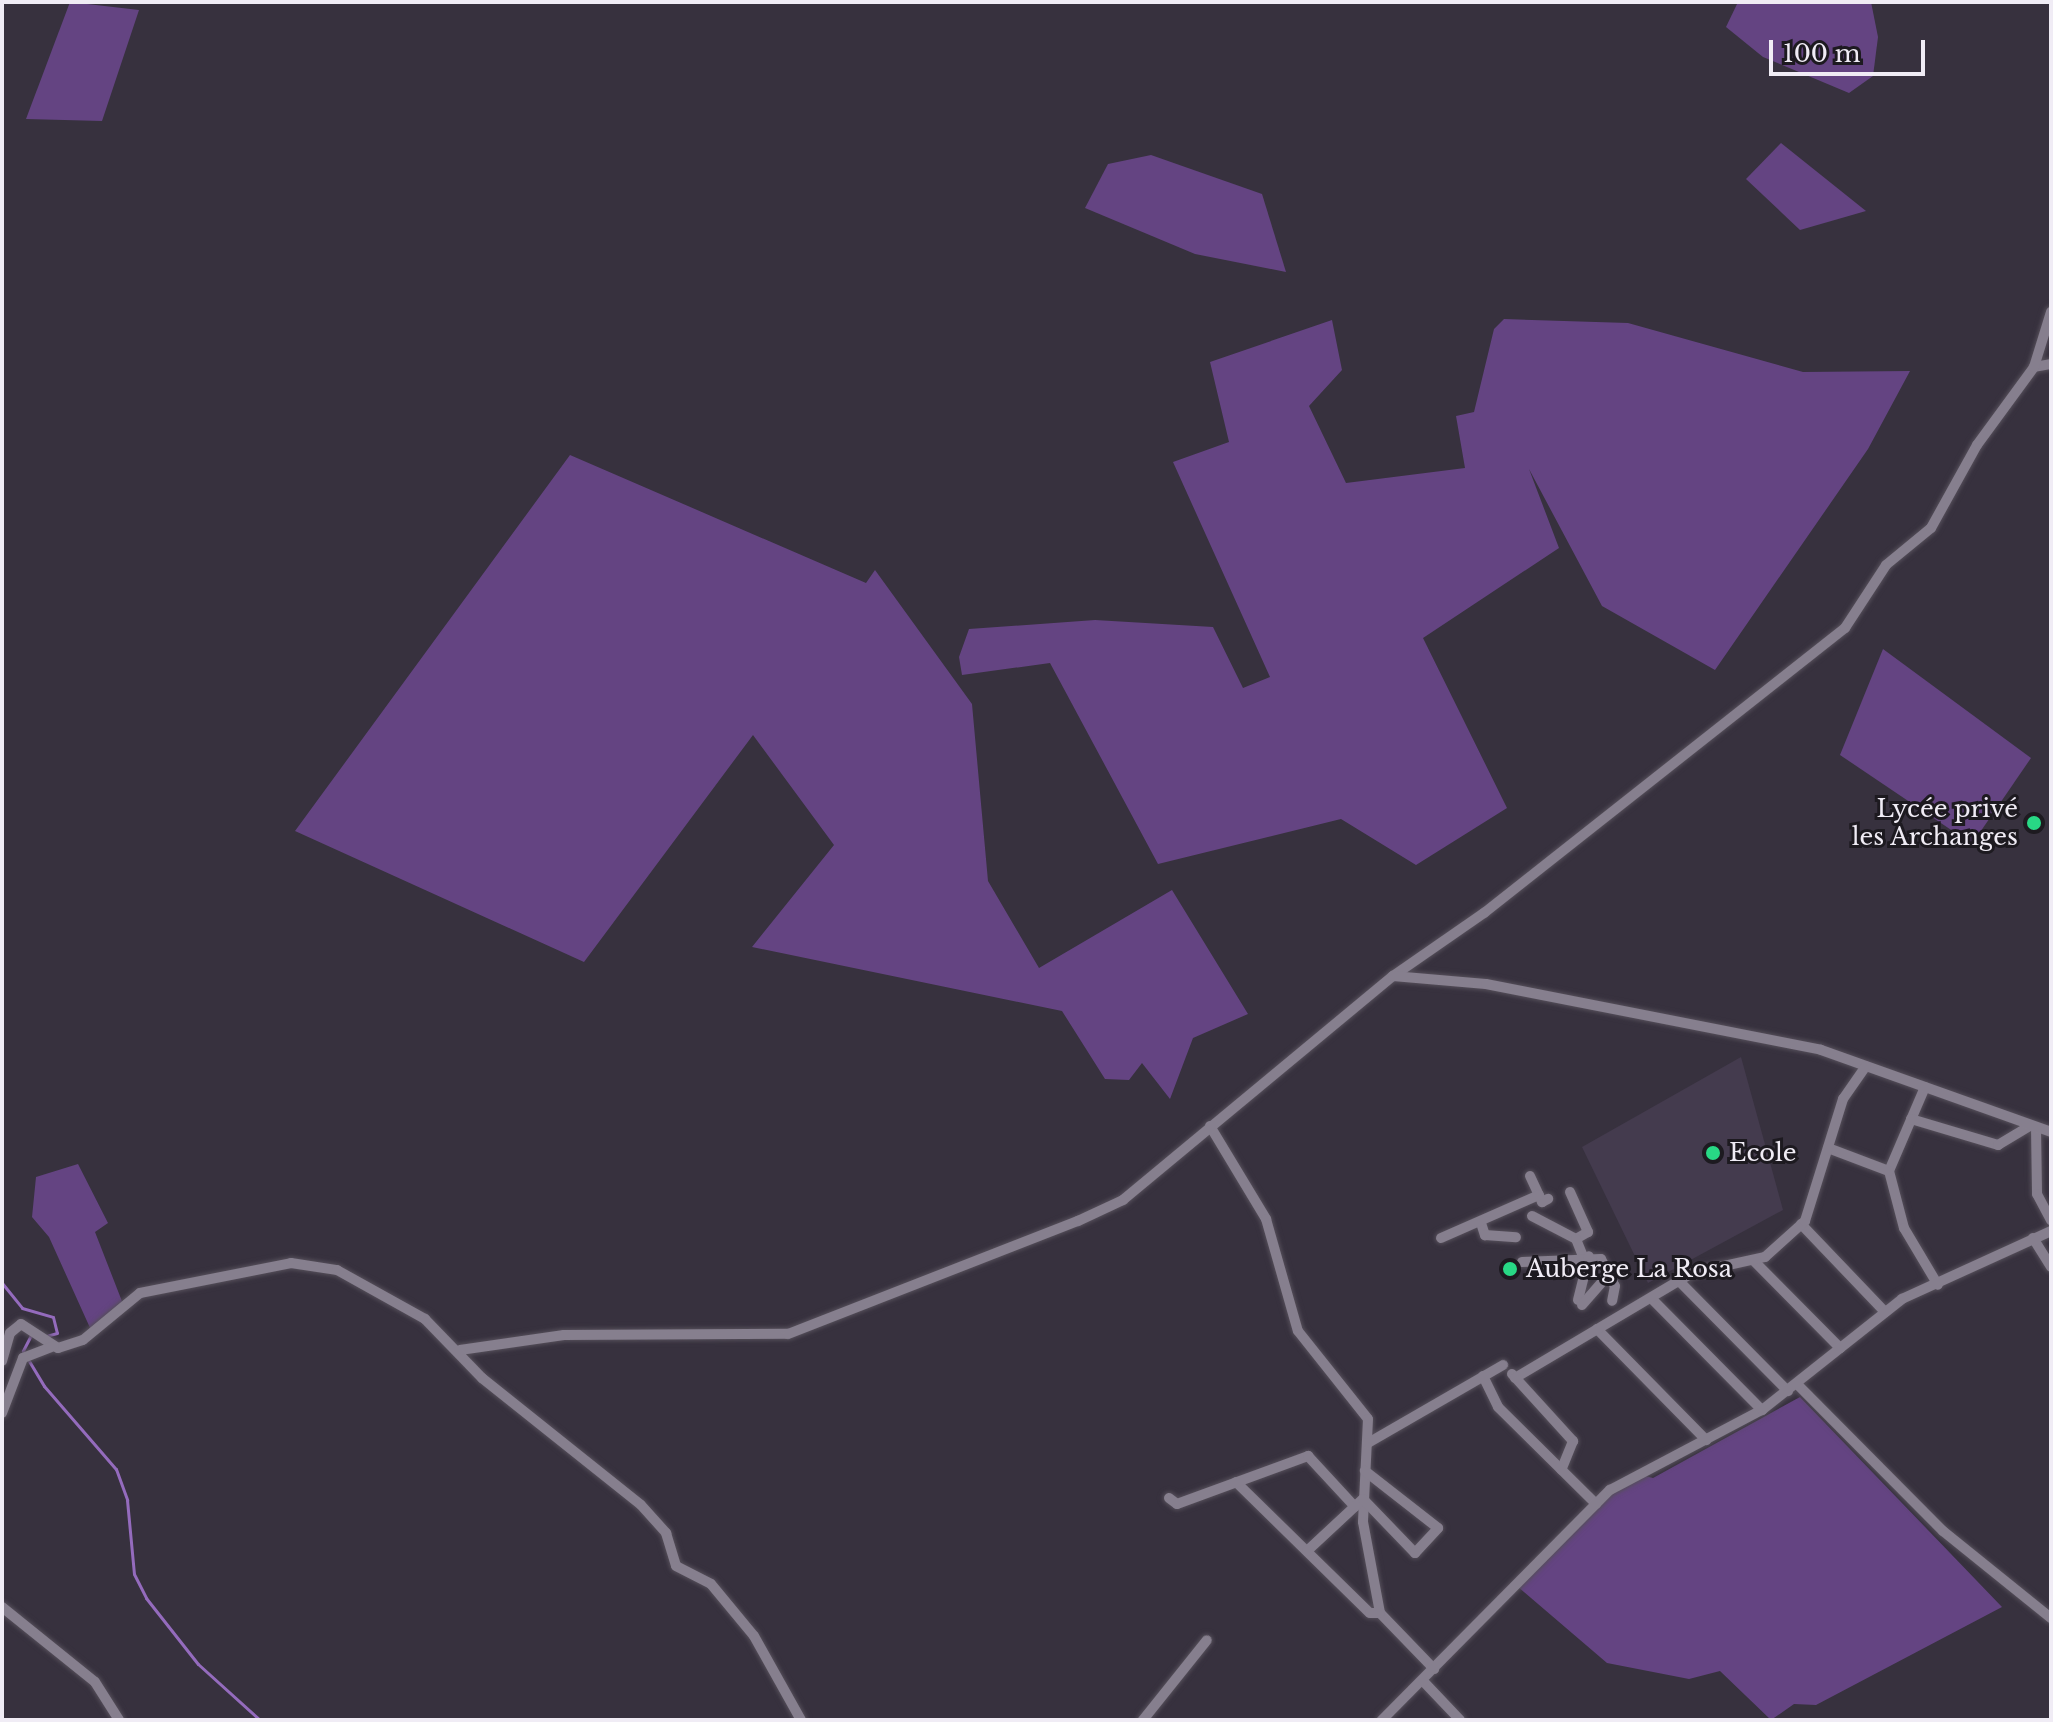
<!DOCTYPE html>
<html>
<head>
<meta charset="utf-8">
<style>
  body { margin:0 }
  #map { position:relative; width:2053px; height:1722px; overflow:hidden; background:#37313e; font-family:"Libre Baskerville",serif }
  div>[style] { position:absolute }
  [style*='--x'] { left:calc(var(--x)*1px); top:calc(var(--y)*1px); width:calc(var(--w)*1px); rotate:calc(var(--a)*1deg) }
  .built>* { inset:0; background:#443b4e }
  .green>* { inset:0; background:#644482 }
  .stream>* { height:3px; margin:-1.5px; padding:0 1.5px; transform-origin:1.5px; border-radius:1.5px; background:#946bbd }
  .roads { filter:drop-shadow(0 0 2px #554f5a) drop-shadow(0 0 2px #554f5a) }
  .minor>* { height:10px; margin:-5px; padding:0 5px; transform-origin:5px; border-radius:5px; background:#867f8e }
  .dots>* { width:22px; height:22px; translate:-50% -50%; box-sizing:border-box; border:4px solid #1d1a20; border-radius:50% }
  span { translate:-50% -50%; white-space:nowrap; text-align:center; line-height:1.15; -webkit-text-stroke:6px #1d1a20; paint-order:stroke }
  .poi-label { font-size:24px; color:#f0ecf5 }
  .right { translate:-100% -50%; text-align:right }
  .left { translate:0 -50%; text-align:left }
  .frame { position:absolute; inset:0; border:4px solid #f0ecf5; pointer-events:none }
  .scale { position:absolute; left:1769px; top:40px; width:156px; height:36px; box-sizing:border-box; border:4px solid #f0ecf5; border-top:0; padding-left:10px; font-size:24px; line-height:28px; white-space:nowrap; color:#f0ecf5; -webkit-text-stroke:6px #1d1a20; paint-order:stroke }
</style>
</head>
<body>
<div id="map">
  <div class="built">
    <div style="clip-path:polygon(1741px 1057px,1783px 1210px,1648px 1283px,1582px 1147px)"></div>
  </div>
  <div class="green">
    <div style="clip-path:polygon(70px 2px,139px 10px,102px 121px,26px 119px)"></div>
    <div style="clip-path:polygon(1738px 2px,1871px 2px,1878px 37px,1873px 76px,1849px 93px,1763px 57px,1726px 27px)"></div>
    <div style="clip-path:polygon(1781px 143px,1866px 211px,1800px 230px,1746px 179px)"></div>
    <div style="clip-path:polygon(1151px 155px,1262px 194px,1286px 272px,1195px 254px,1085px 208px,1108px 164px)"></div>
    <div style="clip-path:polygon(1504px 319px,1628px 323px,1803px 372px,1910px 371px,1868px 449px,1715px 670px,1602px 606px,1529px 469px,1559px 548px,1423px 638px,1507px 808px,1416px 865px,1341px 819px,1158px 864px,1050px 663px,962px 675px,959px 657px,969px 629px,1095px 620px,1213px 627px,1243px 688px,1270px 677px,1173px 462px,1229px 442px,1210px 362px,1332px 320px,1342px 370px,1309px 406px,1346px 483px,1465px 468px,1456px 416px,1474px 412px,1494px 329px)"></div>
    <div style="clip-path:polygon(570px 455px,866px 583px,875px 570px,972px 704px,988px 881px,1039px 968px,1172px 890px,1248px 1014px,1193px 1038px,1170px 1099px,1142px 1063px,1129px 1080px,1105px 1079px,1062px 1011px,752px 947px,834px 845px,753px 735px,584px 962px,295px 831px)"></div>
    <div style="clip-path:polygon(1883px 649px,2031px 758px,1972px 844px,1840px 755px)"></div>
    <div style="clip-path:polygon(78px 1164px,108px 1223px,95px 1232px,125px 1309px,91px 1330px,49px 1237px,32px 1217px,36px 1177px)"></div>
    <div style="clip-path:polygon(1800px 1397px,2002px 1607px,1816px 1705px,1794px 1704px,1771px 1720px,1720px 1671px,1689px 1679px,1607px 1663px,1517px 1586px,1610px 1490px,1638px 1474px,1653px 1478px)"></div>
  </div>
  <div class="stream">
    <div style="--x:2;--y:1283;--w:32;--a:51"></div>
    <div style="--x:22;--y:1308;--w:32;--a:16"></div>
    <div style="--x:53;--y:1317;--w:16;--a:76"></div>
    <div style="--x:57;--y:1333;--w:11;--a:165"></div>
    <div style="--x:31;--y:1335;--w:18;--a:117"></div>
    <div style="--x:23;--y:1351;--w:41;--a:59"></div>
    <div style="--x:44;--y:1386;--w:110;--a:49.1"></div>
    <div style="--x:116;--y:1469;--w:33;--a:70"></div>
    <div style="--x:127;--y:1500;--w:74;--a:84.6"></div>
    <div style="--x:134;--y:1574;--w:27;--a:63"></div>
    <div style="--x:146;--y:1598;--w:84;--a:51.8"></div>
    <div style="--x:198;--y:1664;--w:84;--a:42.1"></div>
  </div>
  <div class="roads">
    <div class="minor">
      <div style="--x:2034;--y:367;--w:17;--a:-10"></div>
      <div style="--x:1393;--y:976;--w:111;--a:-34.7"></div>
      <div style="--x:1484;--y:913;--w:460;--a:-38.3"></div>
      <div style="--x:1845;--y:628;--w:75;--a:-56.9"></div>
      <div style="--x:1886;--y:565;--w:58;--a:-39.4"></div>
      <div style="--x:1931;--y:528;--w:95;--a:-61"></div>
      <div style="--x:1977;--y:445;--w:97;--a:-53.8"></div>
      <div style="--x:2034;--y:367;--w:58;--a:-72.8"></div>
      <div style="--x:1925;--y:1087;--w:91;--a:113.2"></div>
      <div style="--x:1889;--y:1171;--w:59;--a:75.3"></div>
      <div style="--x:1904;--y:1228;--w:66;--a:59.2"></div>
      <div style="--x:1911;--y:1119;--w:91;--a:16.6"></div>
      <div style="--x:1998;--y:1145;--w:37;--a:-31"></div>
      <div style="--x:1210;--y:1126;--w:109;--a:58.9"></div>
      <div style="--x:1266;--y:1219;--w:116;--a:74.1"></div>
      <div style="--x:1298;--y:1331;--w:112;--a:51.5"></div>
      <div style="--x:1368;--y:1419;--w:103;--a:92.8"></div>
      <div style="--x:1363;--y:1522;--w:93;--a:79.4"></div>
      <div style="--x:1380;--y:1613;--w:78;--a:46"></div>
      <div style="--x:2036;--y:1128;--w:66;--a:89.1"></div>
      <div style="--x:2037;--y:1194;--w:30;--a:62"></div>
      <div style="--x:1828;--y:1148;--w:65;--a:20.7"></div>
      <div style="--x:1530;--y:1176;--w:29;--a:65"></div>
      <div style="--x:1542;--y:1202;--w:7;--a:-27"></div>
      <div style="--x:1570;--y:1192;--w:44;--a:65.8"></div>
      <div style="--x:1588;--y:1232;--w:14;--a:150"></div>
      <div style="--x:1532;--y:1216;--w:50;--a:27.6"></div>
      <div style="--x:1576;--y:1239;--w:16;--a:68"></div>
      <div style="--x:1481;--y:1223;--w:13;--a:72"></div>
      <div style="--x:1485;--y:1235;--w:31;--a:4"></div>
      <div style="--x:1801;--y:1224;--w:122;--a:46.3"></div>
      <div style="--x:1441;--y:1238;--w:107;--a:-23.7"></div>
      <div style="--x:2033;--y:1238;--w:34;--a:58"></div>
      <div style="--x:1753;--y:1260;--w:124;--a:45.3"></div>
      <div style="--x:1522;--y:1262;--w:79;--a:-2.2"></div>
      <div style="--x:1601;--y:1259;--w:30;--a:63"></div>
      <div style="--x:1615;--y:1286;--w:15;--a:101"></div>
      <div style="--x:1679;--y:1281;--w:155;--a:45.3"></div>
      <div style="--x:1651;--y:1298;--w:158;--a:45.3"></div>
      <div style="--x:1578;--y:1300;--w:45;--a:-76"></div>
      <div style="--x:1582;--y:1305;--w:41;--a:-48.9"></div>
      <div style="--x:1597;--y:1329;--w:156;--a:45.5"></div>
      <div style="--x:460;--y:1350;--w:105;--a:-8.2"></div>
      <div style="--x:564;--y:1335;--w:224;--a:-0.3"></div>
      <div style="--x:788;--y:1334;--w:311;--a:-21.3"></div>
      <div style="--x:1078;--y:1221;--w:50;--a:-25"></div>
      <div style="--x:1123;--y:1200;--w:351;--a:-39.7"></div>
      <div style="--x:1393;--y:976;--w:93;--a:4.9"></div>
      <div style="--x:1486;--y:984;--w:341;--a:11.1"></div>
      <div style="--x:1821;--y:1050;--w:244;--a:19.6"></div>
      <div style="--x:2;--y:1361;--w:29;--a:-74"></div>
      <div style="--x:10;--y:1333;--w:14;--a:-39"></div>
      <div style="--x:21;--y:1324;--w:44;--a:33"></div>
      <div style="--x:58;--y:1348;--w:26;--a:-18"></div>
      <div style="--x:83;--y:1340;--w:74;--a:-39.5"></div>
      <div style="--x:140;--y:1293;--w:154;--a:-11.2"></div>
      <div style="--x:291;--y:1263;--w:47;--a:8.7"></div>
      <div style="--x:337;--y:1270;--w:101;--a:29.1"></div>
      <div style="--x:425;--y:1319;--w:82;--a:46"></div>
      <div style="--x:482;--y:1378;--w:203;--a:38.6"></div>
      <div style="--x:641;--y:1505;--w:38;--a:48"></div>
      <div style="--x:666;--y:1533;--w:34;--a:73"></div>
      <div style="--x:676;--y:1566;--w:39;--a:27"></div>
      <div style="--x:711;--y:1584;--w:67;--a:50.4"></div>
      <div style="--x:754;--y:1636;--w:96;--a:60.8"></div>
      <div style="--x:1512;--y:1374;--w:91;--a:47.7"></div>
      <div style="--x:1573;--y:1441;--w:31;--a:112"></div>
      <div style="--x:1483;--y:1376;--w:34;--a:64"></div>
      <div style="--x:1498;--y:1407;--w:138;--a:44.7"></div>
      <div style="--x:1515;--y:1378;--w:206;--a:-30.7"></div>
      <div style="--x:1692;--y:1273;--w:75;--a:-12.4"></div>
      <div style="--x:1765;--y:1257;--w:54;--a:-42"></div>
      <div style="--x:1805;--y:1221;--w:128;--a:-72.7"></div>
      <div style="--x:1843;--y:1099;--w:40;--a:-55.1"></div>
      <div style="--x:1797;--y:1384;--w:207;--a:45.2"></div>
      <div style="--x:1943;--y:1531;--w:139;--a:38.9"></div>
      <div style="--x:2;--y:1413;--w:59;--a:-69.1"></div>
      <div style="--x:23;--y:1358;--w:33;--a:-21"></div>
      <div style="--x:1368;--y:1443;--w:156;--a:-30"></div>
      <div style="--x:1236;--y:1482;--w:187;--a:44.4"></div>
      <div style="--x:1370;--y:1613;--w:10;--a:0"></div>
      <div style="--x:1169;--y:1498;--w:10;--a:37"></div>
      <div style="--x:1177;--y:1504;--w:140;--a:-20.1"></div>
      <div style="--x:1308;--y:1456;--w:69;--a:47.3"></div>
      <div style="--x:1307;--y:1551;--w:76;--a:-42.9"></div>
      <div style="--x:1363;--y:1499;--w:75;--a:46.1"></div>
      <div style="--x:1415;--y:1553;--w:34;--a:-47"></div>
      <div style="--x:1438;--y:1528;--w:93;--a:-142"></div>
      <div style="--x:2;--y:1607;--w:119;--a:38.9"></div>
      <div style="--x:95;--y:1682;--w:45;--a:57.7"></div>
      <div style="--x:1423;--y:1681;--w:54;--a:46.5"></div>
      <div style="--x:1143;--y:1720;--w:102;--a:-51.3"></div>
      <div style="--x:1382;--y:1720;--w:324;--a:-45.3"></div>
      <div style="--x:1610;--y:1490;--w:172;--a:-27.8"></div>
      <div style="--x:1762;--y:1410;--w:179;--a:-38.4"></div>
      <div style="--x:1902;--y:1299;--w:164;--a:-24.5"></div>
    </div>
  </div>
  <div class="dots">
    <div style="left:2034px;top:823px;background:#28d885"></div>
    <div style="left:1713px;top:1153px;background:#28d885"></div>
    <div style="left:1510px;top:1269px;background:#28d885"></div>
  </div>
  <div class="poi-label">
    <span class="right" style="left:2018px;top:823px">Lycée privé<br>les Archanges</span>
    <span class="left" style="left:1729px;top:1153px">Ecole</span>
    <span class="left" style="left:1526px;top:1269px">Auberge La Rosa</span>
  </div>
  <div class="frame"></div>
  <div class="scale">100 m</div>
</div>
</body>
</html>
